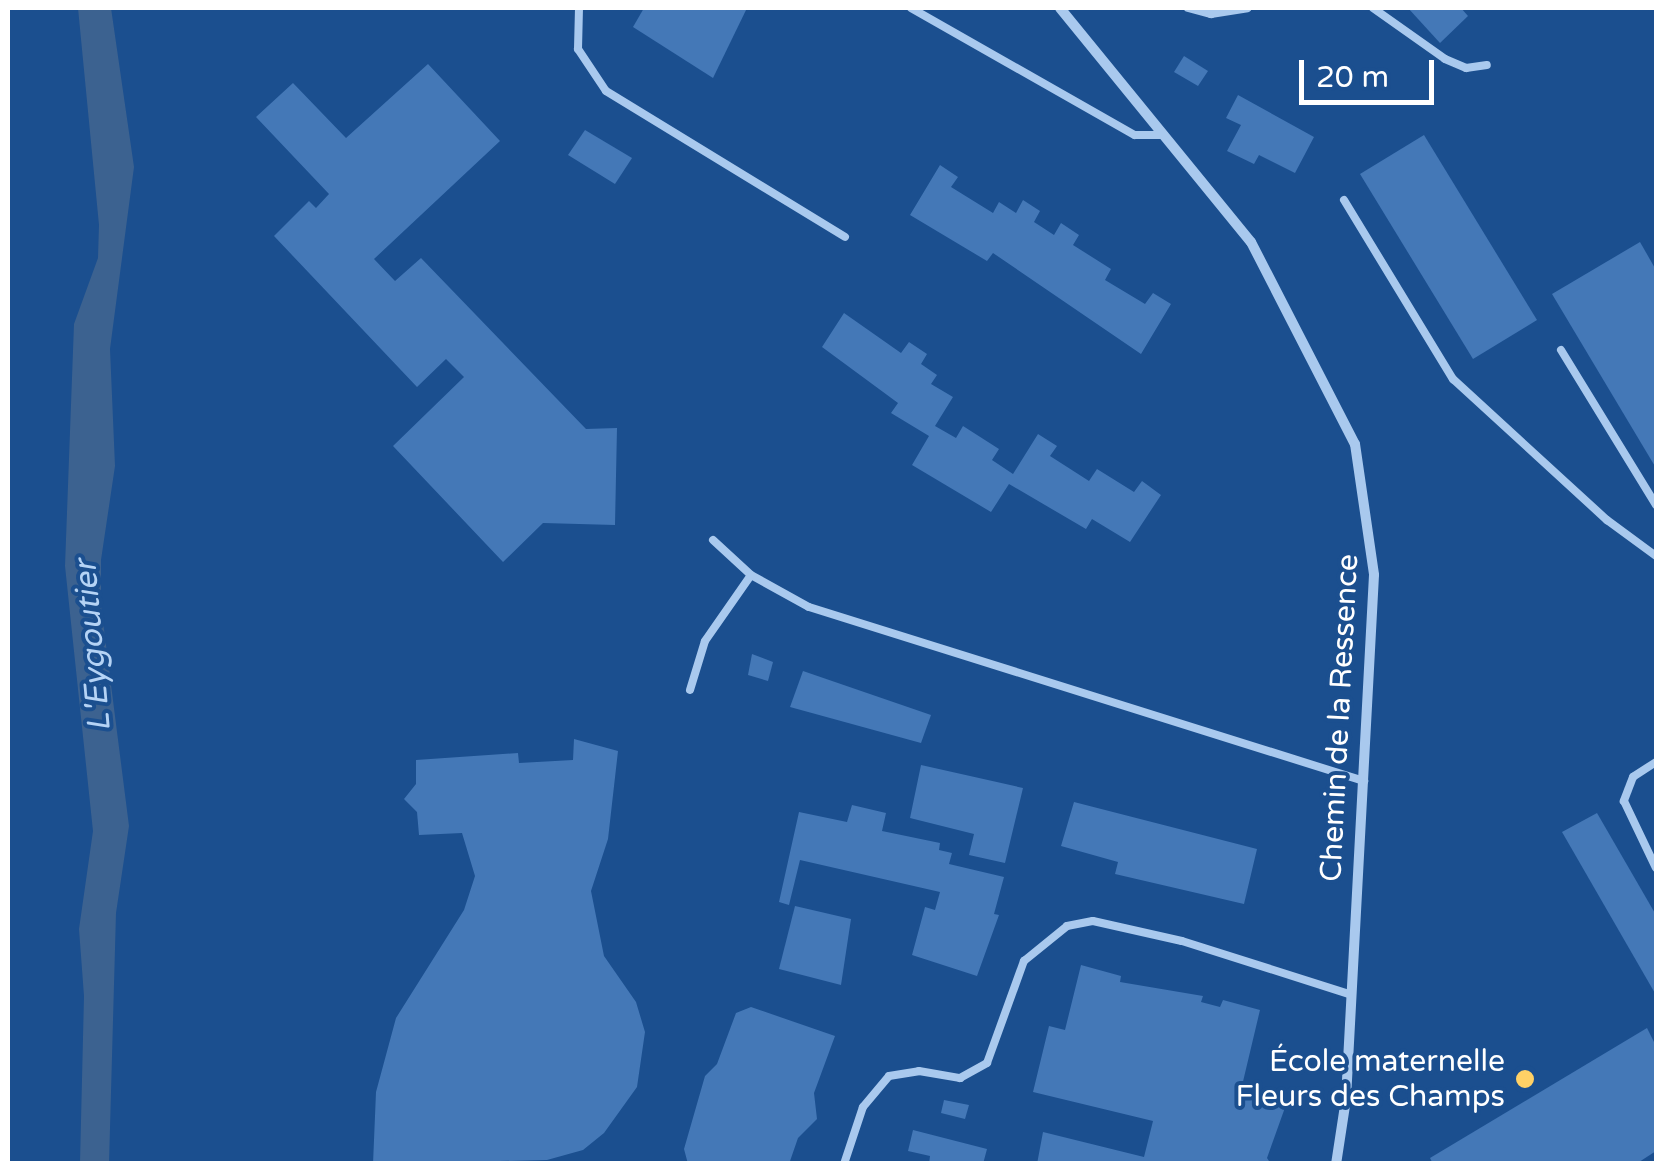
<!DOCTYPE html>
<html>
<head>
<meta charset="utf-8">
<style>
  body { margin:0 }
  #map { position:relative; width:1664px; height:1171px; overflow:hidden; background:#1b4f8f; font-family:"Varela Round",sans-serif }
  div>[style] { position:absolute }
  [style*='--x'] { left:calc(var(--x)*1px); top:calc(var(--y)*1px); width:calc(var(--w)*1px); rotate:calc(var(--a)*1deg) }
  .water>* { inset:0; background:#3c6290 }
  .building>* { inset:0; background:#4478b7 }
  .lane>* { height:8px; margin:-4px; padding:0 4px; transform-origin:4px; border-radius:4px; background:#a9c9ee }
  .street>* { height:10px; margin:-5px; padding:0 5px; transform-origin:5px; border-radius:5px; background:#a9c9ee }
  .dots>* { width:28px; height:28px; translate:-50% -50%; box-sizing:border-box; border:5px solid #1b4f8f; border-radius:50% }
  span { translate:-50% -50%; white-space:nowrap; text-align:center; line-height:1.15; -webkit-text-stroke:8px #1b4f8f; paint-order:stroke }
  .street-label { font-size:30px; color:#fff }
  .poi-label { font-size:30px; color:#fff }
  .right { translate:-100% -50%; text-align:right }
  .water-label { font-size:32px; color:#b5d3f5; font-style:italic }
  .frame { position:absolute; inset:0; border:10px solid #fff; pointer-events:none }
  .scale { position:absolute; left:1299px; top:60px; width:135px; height:45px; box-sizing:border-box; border:5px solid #fff; border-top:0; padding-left:12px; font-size:30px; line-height:35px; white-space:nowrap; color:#fff; -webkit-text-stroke:8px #1b4f8f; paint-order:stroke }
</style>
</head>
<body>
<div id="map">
  <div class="water">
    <div style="clip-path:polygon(78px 8px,111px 8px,134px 167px,110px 349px,115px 466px,101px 560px,101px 606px,129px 826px,116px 913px,109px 1164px,80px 1163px,84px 996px,79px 929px,93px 831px,65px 566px,74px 324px,98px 258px,99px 225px)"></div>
  </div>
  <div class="building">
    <div style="clip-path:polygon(644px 8px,747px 8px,713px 78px,633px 27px)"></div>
    <div style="clip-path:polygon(1408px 8px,1461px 8px,1468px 16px,1440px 43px)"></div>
    <div style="clip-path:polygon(1184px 56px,1208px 71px,1198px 86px,1174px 72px)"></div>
    <div style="clip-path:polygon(428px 64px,500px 141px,374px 259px,395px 281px,421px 258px,586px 429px,617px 428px,615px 525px,543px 523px,503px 562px,393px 446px,464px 377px,446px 359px,417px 387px,274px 236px,309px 201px,316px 208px,329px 194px,256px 117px,293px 83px,346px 138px)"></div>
    <div style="clip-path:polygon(1238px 95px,1314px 137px,1295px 173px,1259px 155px,1254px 164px,1227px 151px,1241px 125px,1226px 118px)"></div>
    <div style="clip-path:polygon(585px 130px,632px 158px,615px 184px,568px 155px)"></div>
    <div style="clip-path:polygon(1424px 135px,1537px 320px,1473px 359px,1360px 174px)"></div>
    <div style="clip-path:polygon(940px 165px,958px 177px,951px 187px,993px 213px,999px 202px,1016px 213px,1023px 200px,1040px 211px,1034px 222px,1054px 235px,1061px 223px,1079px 235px,1073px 245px,1111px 269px,1105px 280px,1145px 304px,1153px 293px,1171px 304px,1141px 354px,993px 253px,987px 261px,910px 215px)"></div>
    <div style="clip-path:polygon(1640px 242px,1656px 270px,1656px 468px,1552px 294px)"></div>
    <div style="clip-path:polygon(844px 313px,901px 353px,909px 342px,927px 354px,921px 364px,937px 375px,931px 384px,953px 397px,935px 426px,956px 438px,963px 426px,999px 449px,992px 460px,1013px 474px,1038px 434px,1057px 446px,1050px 456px,1089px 481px,1097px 469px,1134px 492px,1142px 481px,1161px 495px,1130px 542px,1092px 519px,1086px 529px,1009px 484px,991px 512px,912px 465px,929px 436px,891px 413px,898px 403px,822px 347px)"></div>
    <div style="clip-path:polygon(752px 654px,773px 662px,768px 681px,748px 675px)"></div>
    <div style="clip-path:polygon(803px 671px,931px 715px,921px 743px,790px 707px)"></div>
    <div style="clip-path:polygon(574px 739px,618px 751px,608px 839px,591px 891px,604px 956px,636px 1002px,645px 1032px,637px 1087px,604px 1133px,583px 1150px,547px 1160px,373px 1164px,376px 1092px,396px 1018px,464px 910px,475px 876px,462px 833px,419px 835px,417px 812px,404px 799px,416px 784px,416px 760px,518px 753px,519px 763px,573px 760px)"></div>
    <div style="clip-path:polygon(921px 765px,1023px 788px,1005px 863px,969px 855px,974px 834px,910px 818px)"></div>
    <div style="clip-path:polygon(1074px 802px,1257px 849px,1244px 904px,1115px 874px,1118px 862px,1061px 846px)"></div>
    <div style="clip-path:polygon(852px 805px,886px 813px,882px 831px,940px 843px,939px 850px,952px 853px,949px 864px,1004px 877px,994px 914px,999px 915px,977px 976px,912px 955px,925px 907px,935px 910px,940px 892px,800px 860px,789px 905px,779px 902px,799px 812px,847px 822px)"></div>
    <div style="clip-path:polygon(1597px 813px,1656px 915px,1656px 995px,1562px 832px)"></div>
    <div style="clip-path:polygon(795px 906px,851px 919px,841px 985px,779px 969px)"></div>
    <div style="clip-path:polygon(1081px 965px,1121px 976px,1120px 982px,1203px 996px,1201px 1002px,1220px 1007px,1223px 1000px,1260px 1010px,1241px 1090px,1287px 1102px,1267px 1158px,1271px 1164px,1037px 1164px,1043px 1132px,1144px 1157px,1153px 1121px,1033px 1092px,1049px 1026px,1065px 1030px)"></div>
    <div style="clip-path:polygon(751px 1007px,835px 1036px,814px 1093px,817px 1119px,798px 1138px,789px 1164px,688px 1164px,684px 1149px,705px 1076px,717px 1064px,736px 1013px)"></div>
    <div style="clip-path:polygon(1647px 1028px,1656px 1046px,1656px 1151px,1636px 1164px,1433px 1164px,1430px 1158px)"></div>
    <div style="clip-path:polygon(944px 1100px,969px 1105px,965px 1119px,941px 1113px)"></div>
    <div style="clip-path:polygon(913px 1130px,987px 1149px,983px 1164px,929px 1164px,930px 1156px,908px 1151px)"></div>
  </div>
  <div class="lane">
    <div style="--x:579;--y:8;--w:41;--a:91.4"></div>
    <div style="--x:578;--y:49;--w:50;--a:56.3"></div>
    <div style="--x:606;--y:91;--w:280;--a:31.4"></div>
    <div style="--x:911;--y:8;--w:257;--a:29.6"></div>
    <div style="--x:1135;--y:135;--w:29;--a:0"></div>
    <div style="--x:1188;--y:8;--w:24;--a:15"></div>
    <div style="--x:1211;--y:14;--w:37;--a:-9"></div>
    <div style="--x:1373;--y:8;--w:88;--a:35.3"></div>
    <div style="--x:1445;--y:59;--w:23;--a:23"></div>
    <div style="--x:1466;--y:68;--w:21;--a:-8"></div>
    <div style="--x:1344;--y:200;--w:210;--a:58.7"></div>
    <div style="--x:1453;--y:379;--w:209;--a:42.5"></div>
    <div style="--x:1607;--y:520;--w:61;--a:36.3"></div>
    <div style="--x:1561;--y:350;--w:182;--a:58.5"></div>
    <div style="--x:713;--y:540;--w:52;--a:42.6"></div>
    <div style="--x:751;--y:575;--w:66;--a:28.9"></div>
    <div style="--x:809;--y:607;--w:582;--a:17.41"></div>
    <div style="--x:690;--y:690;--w:51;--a:-73"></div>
    <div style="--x:705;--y:641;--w:80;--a:-55.1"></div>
    <div style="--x:1656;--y:762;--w:27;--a:147"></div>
    <div style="--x:1633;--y:777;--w:26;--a:111"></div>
    <div style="--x:1624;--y:801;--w:74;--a:64.5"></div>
    <div style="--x:844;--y:1164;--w:60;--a:-71.6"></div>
    <div style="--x:863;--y:1107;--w:40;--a:-50"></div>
    <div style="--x:889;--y:1076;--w:30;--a:-9"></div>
    <div style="--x:919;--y:1071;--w:42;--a:9.7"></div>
    <div style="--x:960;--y:1078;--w:31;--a:-29"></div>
    <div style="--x:987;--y:1063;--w:109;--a:-70.1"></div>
    <div style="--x:1024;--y:961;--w:55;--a:-39.1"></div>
    <div style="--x:1067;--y:926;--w:26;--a:-11"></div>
    <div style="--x:1093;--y:921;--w:91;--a:12.7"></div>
    <div style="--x:1182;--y:941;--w:178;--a:17.6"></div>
  </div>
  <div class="street">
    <div style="--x:1060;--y:8;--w:302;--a:50.8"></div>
    <div style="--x:1251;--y:242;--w:227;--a:62.8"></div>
    <div style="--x:1355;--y:444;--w:132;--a:81.7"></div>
    <div style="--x:1374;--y:575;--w:525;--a:93.06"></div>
    <div style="--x:1346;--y:1099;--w:66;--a:98.7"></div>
  </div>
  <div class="dots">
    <div style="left:1525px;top:1079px;background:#ffd166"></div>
  </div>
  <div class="street-label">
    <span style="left:1340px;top:718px;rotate:-87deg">Chemin de la Ressence</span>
  </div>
  <div class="poi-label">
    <span class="right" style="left:1505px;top:1079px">École maternelle<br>Fleurs des Champs</span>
  </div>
  <div class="water-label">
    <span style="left:93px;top:646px;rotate:-95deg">L'Eygoutier</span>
  </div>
  <div class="frame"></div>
  <div class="scale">20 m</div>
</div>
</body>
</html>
